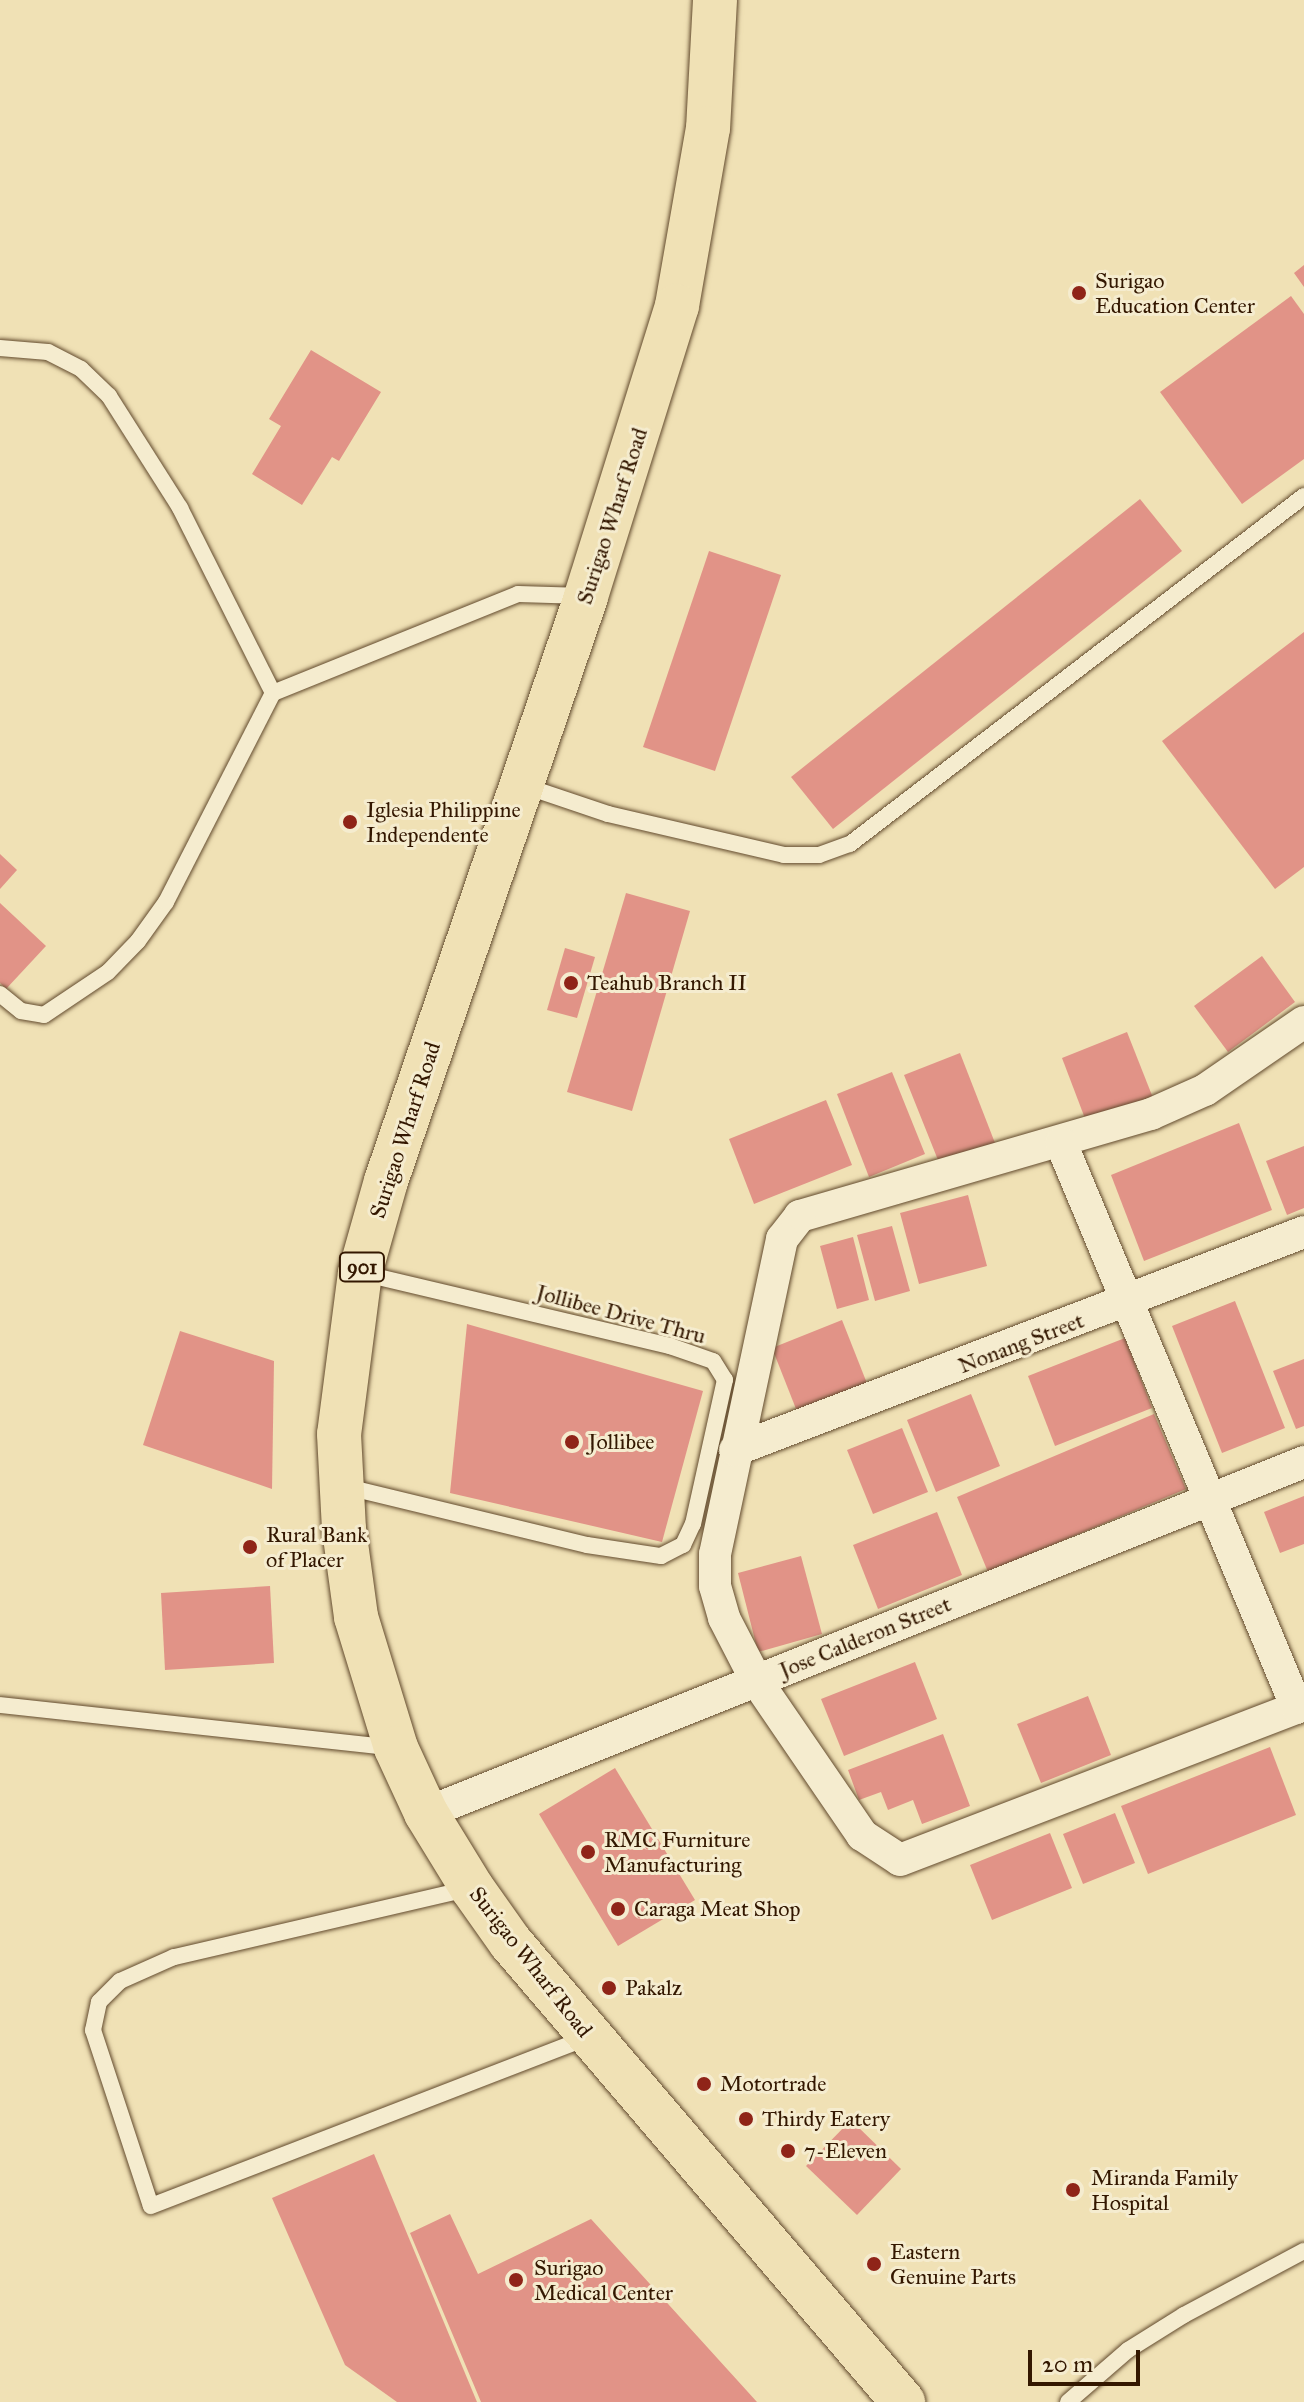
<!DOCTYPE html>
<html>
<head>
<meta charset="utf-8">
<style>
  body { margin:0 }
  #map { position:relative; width:1304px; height:2402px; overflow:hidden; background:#f0e1b5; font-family:"IM FELL Great Primer",serif }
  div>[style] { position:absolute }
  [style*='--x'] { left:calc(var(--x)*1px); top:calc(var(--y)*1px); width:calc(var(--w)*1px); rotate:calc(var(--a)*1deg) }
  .building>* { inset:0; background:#e19387 }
  .roads { filter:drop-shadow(0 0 2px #624a2d) drop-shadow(0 0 2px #624a2d) }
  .lane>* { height:16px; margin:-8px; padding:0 8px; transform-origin:8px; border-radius:8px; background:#f5eccf }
  .street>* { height:32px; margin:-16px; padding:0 16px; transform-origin:16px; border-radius:16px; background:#f5eccf }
  .primary>* { height:44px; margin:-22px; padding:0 22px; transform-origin:22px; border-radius:22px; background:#f0e1b5 }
  .dots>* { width:22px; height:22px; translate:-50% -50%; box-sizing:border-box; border:4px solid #f5eccf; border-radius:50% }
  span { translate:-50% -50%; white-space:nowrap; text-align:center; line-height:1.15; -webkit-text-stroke:6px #f5eccf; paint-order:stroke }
  .shield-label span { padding:2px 6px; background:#f5eccf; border:2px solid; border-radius:6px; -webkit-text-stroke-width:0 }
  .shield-label { font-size:20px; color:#331700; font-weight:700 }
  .poi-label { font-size:22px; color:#331700 }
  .left { translate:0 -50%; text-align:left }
  .street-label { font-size:22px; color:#331700 }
  .scale { position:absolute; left:1028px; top:2350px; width:112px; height:36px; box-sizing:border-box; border:4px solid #331700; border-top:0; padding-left:10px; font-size:24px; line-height:28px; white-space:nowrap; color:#331700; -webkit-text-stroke:6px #f5eccf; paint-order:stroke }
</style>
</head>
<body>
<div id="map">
  <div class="building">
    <div style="clip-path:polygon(1304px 265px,1304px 287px,1294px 273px)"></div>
    <div style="clip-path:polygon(1291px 296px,1304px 314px,1304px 459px,1242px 504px,1160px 392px)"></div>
    <div style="clip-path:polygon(311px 350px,381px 392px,339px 461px,332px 457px,302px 505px,252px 474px,281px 426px,269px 419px)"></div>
    <div style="clip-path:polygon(1140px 499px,1182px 551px,833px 829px,791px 777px)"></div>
    <div style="clip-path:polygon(709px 551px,781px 575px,715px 771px,643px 747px)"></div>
    <div style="clip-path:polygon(1304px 632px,1304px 867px,1275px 889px,1162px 741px)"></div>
    <div style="clip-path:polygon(0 854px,17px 870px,0 889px)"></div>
    <div style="clip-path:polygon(626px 893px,690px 911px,632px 1111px,567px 1092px)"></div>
    <div style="clip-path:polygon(0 903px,46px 946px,6px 989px,0 983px)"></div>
    <div style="clip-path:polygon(565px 948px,595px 957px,577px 1018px,547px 1010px)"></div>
    <div style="clip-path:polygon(1262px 956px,1295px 1002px,1228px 1052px,1194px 1006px)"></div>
    <div style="clip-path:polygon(1127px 1032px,1155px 1103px,1089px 1129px,1062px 1058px)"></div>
    <div style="clip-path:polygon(960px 1053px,995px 1143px,940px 1165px,904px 1075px)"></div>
    <div style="clip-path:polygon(892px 1072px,925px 1154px,869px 1177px,837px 1094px)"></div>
    <div style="clip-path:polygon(826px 1100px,852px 1165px,754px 1204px,729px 1139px)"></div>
    <div style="clip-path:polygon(1239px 1123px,1272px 1210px,1144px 1261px,1111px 1175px)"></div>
    <div style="clip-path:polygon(1304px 1146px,1304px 1208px,1287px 1215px,1266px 1161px)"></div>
    <div style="clip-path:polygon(968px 1195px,987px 1266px,919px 1284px,900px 1213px)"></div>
    <div style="clip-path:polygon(892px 1226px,910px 1291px,875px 1301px,857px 1235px)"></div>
    <div style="clip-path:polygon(853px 1237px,869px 1300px,837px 1309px,820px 1246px)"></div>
    <div style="clip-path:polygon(1235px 1301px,1285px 1428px,1222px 1453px,1172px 1326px)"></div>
    <div style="clip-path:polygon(842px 1320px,870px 1391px,800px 1419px,772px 1348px)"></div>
    <div style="clip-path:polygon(467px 1324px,703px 1391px,662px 1542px,450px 1493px)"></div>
    <div style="clip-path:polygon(180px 1331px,274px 1361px,272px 1489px,143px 1445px)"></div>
    <div style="clip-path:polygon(1125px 1338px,1152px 1408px,1055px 1446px,1028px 1376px)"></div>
    <div style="clip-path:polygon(1304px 1359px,1304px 1426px,1296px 1429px,1273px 1371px)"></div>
    <div style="clip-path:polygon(971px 1394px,1000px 1466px,936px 1492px,907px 1420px)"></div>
    <div style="clip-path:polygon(1154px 1414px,1186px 1489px,988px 1572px,957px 1497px)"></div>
    <div style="clip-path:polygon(902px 1428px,928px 1492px,873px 1514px,847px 1450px)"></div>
    <div style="clip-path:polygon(1304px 1496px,1304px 1544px,1280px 1553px,1264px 1512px)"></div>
    <div style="clip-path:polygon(937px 1512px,962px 1575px,878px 1609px,853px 1545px)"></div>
    <div style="clip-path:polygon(801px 1556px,822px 1634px,758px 1652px,738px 1573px)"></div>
    <div style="clip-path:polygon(270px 1586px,274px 1663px,165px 1670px,161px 1593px)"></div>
    <div style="clip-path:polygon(915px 1662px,937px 1719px,844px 1756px,821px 1699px)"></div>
    <div style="clip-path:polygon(1088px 1696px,1111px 1755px,1041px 1783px,1017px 1724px)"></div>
    <div style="clip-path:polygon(943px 1734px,970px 1806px,922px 1824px,913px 1800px,888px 1810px,881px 1792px,859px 1800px,848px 1770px)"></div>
    <div style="clip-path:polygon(1270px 1747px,1296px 1815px,1148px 1874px,1121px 1806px)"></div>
    <div style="clip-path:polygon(615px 1768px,695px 1900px,618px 1946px,539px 1814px)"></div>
    <div style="clip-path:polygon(1115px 1813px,1135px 1863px,1083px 1884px,1063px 1834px)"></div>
    <div style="clip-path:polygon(1050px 1833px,1072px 1888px,992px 1920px,970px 1865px)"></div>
    <div style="clip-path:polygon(851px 2120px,901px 2169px,857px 2215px,806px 2166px)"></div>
    <div style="clip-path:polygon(374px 2154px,477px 2402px,397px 2402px,345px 2365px,272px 2198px)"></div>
    <div style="clip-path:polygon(450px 2214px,478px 2274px,591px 2219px,757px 2402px,481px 2402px,410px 2233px)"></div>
  </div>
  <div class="roads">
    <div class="lane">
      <div style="--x:0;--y:348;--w:48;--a:4.8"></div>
      <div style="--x:48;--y:352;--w:37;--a:27"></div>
      <div style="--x:81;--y:369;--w:39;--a:44"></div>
      <div style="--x:109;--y:396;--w:133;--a:57.6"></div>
      <div style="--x:180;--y:508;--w:207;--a:63.3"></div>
      <div style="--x:525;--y:786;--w:88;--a:18.6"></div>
      <div style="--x:608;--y:814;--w:181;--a:13.1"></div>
      <div style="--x:784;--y:855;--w:35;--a:0"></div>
      <div style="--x:819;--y:855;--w:33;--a:-20"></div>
      <div style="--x:850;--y:844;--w:572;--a:-37.47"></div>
      <div style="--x:0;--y:994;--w:27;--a:39"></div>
      <div style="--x:21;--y:1011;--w:23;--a:10"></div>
      <div style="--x:44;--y:1015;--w:77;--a:-33.9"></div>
      <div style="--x:108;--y:972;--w:43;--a:-45.9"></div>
      <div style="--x:138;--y:941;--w:48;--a:-54.3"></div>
      <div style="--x:166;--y:902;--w:235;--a:-62.9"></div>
      <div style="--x:273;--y:693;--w:264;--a:-22"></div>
      <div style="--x:518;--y:594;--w:66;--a:1.7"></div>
      <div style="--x:343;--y:1486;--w:251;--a:13.6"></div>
      <div style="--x:587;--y:1545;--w:75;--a:8.5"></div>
      <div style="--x:661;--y:1556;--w:25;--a:-27"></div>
      <div style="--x:683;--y:1545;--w:23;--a:-65"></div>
      <div style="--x:693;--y:1524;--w:148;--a:-77.5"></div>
      <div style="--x:725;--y:1380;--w:22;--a:-122"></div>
      <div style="--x:713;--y:1361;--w:46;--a:-160.8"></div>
      <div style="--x:670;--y:1346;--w:318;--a:-166.7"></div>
      <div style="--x:0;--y:1705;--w:396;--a:6.2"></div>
      <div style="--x:467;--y:1889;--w:301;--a:166.9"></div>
      <div style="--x:174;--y:1957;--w:59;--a:156"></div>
      <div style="--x:120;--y:1981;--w:30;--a:135"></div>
      <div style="--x:99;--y:2002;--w:29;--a:102"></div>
      <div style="--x:93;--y:2030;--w:185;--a:71.8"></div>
      <div style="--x:151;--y:2206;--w:469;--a:-21.1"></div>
      <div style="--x:1068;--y:2402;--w:79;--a:-40.9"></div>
      <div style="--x:1128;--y:2350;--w:66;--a:-32"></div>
      <div style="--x:1184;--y:2315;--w:136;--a:-28.1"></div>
    </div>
    <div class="street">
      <div style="--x:1304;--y:1022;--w:120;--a:145.5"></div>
      <div style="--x:1205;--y:1090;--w:59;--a:156"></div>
      <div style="--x:1151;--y:1114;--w:366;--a:163.8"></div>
      <div style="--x:800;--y:1216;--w:29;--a:128"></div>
      <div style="--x:782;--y:1239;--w:322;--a:102"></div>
      <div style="--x:715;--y:1554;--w:32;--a:90"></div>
      <div style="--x:715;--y:1586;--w:33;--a:74"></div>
      <div style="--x:724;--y:1618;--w:70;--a:62.7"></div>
      <div style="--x:756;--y:1680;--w:188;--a:55.6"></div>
      <div style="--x:862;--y:1835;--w:45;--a:33.3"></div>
      <div style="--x:900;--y:1860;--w:433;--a:-21"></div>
      <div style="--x:1061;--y:1143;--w:612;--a:67.33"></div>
      <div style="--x:735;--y:1450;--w:609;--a:-20.96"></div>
      <div style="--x:426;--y:1813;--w:946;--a:-21.79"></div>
    </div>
    <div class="primary">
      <div style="--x:715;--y:0;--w:128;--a:93.1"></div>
      <div style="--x:708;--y:128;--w:181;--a:99.9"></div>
      <div style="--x:677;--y:306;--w:305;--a:107.4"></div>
      <div style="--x:586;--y:597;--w:617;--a:108.9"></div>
      <div style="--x:386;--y:1181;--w:96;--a:105.8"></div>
      <div style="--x:360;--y:1273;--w:162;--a:97.4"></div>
      <div style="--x:339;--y:1434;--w:95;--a:87"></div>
      <div style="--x:344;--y:1529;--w:89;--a:82.2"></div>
      <div style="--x:356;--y:1617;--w:137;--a:73"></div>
      <div style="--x:396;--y:1748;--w:72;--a:65.2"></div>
      <div style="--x:426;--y:1813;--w:88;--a:58.5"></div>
      <div style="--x:472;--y:1888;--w:67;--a:54.7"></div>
      <div style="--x:511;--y:1943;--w:604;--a:49.5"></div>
    </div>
  </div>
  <div class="dots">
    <div style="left:1079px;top:293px;background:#8f2418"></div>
    <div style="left:350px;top:822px;background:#8f2418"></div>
    <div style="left:571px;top:983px;background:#8f2418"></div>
    <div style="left:572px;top:1442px;background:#8f2418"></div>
    <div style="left:250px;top:1547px;background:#8f2418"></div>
    <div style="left:588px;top:1852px;background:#8f2418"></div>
    <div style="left:618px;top:1909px;background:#8f2418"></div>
    <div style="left:609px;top:1988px;background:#8f2418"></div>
    <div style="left:704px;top:2084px;background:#8f2418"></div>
    <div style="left:746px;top:2119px;background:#8f2418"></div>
    <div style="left:788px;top:2151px;background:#8f2418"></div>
    <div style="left:1073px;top:2190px;background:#8f2418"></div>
    <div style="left:874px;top:2264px;background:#8f2418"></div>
    <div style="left:516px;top:2280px;background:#8f2418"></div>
  </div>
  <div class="shield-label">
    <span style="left:362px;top:1267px">901</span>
  </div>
  <div class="poi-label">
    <span class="left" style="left:1095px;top:293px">Surigao<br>Education Center</span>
    <span class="left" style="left:366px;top:822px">Iglesia Philippine<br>Independente</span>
    <span class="left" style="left:587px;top:983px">Teahub Branch II</span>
    <span class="left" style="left:588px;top:1442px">Jollibee</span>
    <span class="left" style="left:266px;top:1547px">Rural Bank<br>of Placer</span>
    <span class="left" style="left:604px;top:1852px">RMC Furniture<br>Manufacturing</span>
    <span class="left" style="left:634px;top:1909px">Caraga Meat Shop</span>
    <span class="left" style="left:625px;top:1988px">Pakalz</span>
    <span class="left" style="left:720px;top:2084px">Motortrade</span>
    <span class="left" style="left:762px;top:2119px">Thirdy Eatery</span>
    <span class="left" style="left:804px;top:2151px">7-Eleven</span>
    <span class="left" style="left:1091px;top:2190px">Miranda Family<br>Hospital</span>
    <span class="left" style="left:890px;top:2264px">Eastern<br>Genuine Parts</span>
    <span class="left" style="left:534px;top:2280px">Surigao<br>Medical Center</span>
  </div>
  <div class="street-label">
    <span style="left:612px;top:516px;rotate:-72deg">Surigao Wharf Road</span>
    <span style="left:405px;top:1130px;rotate:-72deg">Surigao Wharf Road</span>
    <span style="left:621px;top:1314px;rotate:15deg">Jollibee Drive Thru</span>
    <span style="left:1021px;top:1343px;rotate:-21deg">Nonang Street</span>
    <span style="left:865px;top:1637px;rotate:-22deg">Jose Calderon Street</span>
    <span style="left:531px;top:1962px;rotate:52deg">Surigao Wharf Road</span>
  </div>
  <div class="scale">20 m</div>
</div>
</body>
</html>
